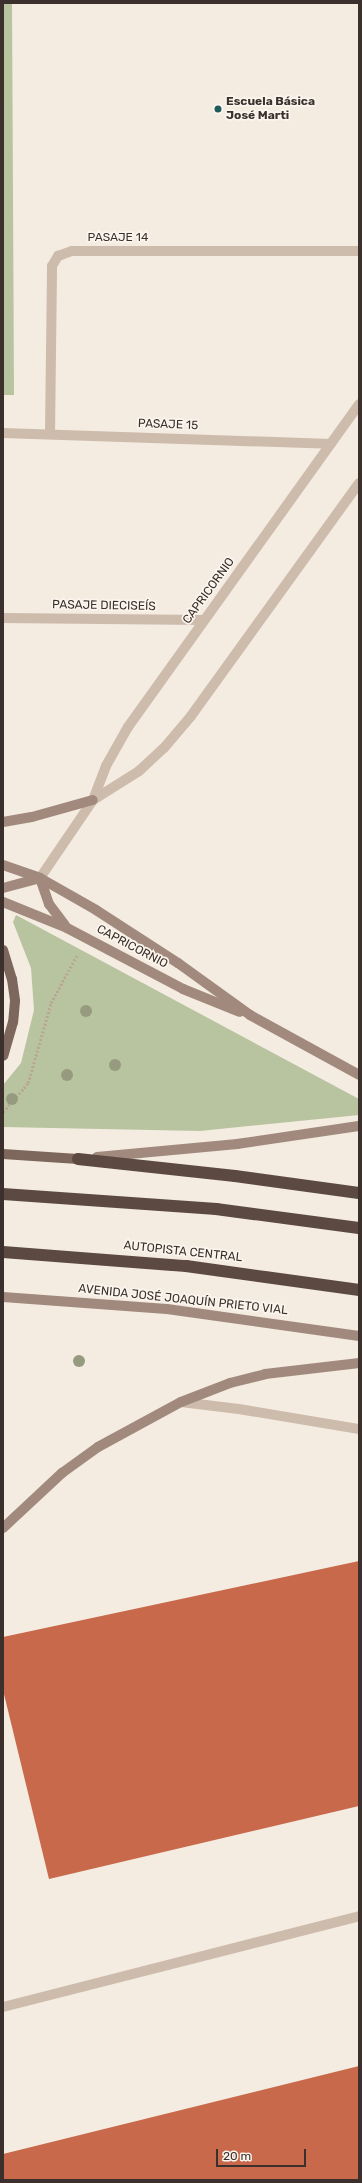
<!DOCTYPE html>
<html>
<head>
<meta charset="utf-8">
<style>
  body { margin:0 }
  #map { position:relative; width:362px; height:2183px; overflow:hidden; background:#f4ebe1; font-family:Rubik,sans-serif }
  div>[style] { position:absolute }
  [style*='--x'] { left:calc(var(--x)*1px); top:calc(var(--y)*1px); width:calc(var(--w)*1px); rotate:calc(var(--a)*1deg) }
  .green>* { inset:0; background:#b8c4a0 }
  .building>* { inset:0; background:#c8694b }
  .path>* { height:2.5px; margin-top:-1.25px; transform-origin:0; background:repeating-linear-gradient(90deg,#b9a596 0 2px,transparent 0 4px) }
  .service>* { height:10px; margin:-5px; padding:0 5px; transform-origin:5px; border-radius:5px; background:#cdbbac }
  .minor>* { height:10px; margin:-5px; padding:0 5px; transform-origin:5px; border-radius:5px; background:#cdbbac }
  .tertiary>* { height:10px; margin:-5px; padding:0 5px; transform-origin:5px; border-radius:5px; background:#cdbbac }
  .secondary>* { height:10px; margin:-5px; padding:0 5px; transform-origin:5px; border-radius:5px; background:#a18a7d }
  .primary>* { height:10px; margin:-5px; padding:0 5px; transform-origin:5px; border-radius:5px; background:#7d675c }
  .motorway>* { height:12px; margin:-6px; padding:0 6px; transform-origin:6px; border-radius:6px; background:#5c4a42 }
  .trees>* { width:12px; height:12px; margin:-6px; border-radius:50%; background:#969b7f }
  .dots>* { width:11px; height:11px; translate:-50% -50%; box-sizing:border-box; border:2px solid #fbf5ee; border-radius:50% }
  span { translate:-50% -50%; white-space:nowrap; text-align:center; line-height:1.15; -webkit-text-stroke:3.5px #fbf5ee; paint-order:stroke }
  .poi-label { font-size:12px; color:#3b302b; font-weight:700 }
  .left { translate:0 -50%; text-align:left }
  .street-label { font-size:12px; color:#3b302b }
  .frame { position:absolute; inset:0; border:4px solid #3b302b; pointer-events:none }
  .scale { position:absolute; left:216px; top:2149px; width:90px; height:18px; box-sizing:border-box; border:2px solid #3b302b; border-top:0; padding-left:5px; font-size:12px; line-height:14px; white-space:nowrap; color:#3b302b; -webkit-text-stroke:3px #fbf5ee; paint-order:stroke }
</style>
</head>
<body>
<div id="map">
  <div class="green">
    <div style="clip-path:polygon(3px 3px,12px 3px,14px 395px,3px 395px)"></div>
    <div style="clip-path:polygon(16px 915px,359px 1099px,359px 1115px,200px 1131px,3px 1127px,3px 1085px,21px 1063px,34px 1010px,31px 968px,13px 922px)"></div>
  </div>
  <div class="building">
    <div style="clip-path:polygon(359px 1561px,359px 1806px,49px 1879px,3px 1690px,3px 1637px)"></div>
    <div style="clip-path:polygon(359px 2066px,359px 2180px,3px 2180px,3px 2154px)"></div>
  </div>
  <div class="path">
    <div style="--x:3;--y:1112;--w:38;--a:-49"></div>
    <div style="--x:28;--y:1083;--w:83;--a:-74"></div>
    <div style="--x:51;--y:1003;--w:55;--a:-61.6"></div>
  </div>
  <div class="service">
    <div style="--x:181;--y:1402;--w:58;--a:6.9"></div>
    <div style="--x:239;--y:1409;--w:122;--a:9.5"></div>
    <div style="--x:3;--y:2007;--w:367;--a:-14.3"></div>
  </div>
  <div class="minor">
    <div style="--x:3;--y:433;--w:328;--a:1.9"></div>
    <div style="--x:50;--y:434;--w:168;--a:-89.3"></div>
    <div style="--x:52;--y:266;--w:12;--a:-59"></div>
    <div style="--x:58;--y:256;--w:15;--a:-20"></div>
    <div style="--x:72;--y:251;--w:287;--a:0"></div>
    <div style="--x:3;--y:618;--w:201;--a:0.6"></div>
  </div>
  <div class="tertiary">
    <div style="--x:93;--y:800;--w:54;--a:-32.2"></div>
    <div style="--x:139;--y:771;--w:34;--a:-43"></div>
    <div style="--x:164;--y:748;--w:42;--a:-49.8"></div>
    <div style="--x:191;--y:716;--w:287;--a:-54.2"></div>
    <div style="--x:40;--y:878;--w:94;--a:-55.8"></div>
    <div style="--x:93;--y:800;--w:36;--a:-69"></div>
    <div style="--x:106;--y:766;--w:45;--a:-60.6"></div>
    <div style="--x:128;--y:727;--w:397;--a:-54.4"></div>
  </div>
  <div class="secondary">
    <div style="--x:3;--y:822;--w:29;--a:-10"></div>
    <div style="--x:32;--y:817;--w:63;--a:-15.6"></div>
    <div style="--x:3;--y:865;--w:39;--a:19"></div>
    <div style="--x:40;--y:878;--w:64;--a:29.7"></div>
    <div style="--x:96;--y:910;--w:98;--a:32.9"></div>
    <div style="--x:178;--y:963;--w:89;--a:35.8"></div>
    <div style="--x:250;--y:1015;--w:124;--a:28.8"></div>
    <div style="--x:40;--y:878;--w:28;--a:71"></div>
    <div style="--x:49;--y:904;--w:26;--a:53"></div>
    <div style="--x:3;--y:888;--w:38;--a:-15"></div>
    <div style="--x:3;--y:902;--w:69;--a:22.1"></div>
    <div style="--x:67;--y:928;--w:131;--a:27.7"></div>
    <div style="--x:183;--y:989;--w:61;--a:22"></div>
    <div style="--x:97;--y:1157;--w:141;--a:-5.3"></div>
    <div style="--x:237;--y:1144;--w:123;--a:-8.4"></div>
    <div style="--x:3;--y:1297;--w:164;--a:4.2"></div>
    <div style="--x:167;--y:1309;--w:194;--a:8"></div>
    <div style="--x:3;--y:1528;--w:81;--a:-43"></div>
    <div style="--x:62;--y:1473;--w:44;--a:-35.8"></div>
    <div style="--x:98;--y:1447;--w:94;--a:-28.5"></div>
    <div style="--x:181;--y:1402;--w:53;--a:-21.2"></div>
    <div style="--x:230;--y:1383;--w:36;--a:-14"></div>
    <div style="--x:265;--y:1374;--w:95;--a:-6.7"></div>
  </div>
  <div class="primary">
    <div style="--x:3;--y:950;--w:30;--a:73"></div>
    <div style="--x:12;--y:979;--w:22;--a:82"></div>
    <div style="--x:15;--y:1001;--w:21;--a:95"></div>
    <div style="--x:13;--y:1022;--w:35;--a:106"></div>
    <div style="--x:3;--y:1154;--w:75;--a:3.8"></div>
  </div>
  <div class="motorway">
    <div style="--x:78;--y:1159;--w:158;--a:6.2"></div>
    <div style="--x:235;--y:1176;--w:125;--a:7.8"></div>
    <div style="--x:3;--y:1194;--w:214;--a:4"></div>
    <div style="--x:216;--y:1209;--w:144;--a:7.6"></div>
    <div style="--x:3;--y:1252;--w:184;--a:4.4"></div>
    <div style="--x:186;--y:1266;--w:175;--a:7.9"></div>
  </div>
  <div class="trees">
    <div style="left:86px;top:1011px"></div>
    <div style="left:115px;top:1065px"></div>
    <div style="left:67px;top:1075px"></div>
    <div style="left:12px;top:1099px"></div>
    <div style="left:79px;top:1361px"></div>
  </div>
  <div class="dots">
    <div style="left:218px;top:109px;background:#1f5a5e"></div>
  </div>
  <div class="poi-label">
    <span class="left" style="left:226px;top:109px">Escuela Básica<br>José Marti</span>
  </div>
  <div class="street-label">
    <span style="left:118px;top:238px">PASAJE 14</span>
    <span style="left:168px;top:425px;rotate:2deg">PASAJE 15</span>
    <span style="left:209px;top:591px;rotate:-54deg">CAPRICORNIO</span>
    <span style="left:104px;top:606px;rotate:1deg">PASAJE DIECISEÍS</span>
    <span style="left:132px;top:947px;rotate:28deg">CAPRICORNIO</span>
    <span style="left:183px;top:1252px;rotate:6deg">AUTOPISTA CENTRAL</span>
    <span style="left:183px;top:1300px;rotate:6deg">AVENIDA JOSÉ JOAQUÍN PRIETO VIAL</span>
  </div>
  <div class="frame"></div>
  <div class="scale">20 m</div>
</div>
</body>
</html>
